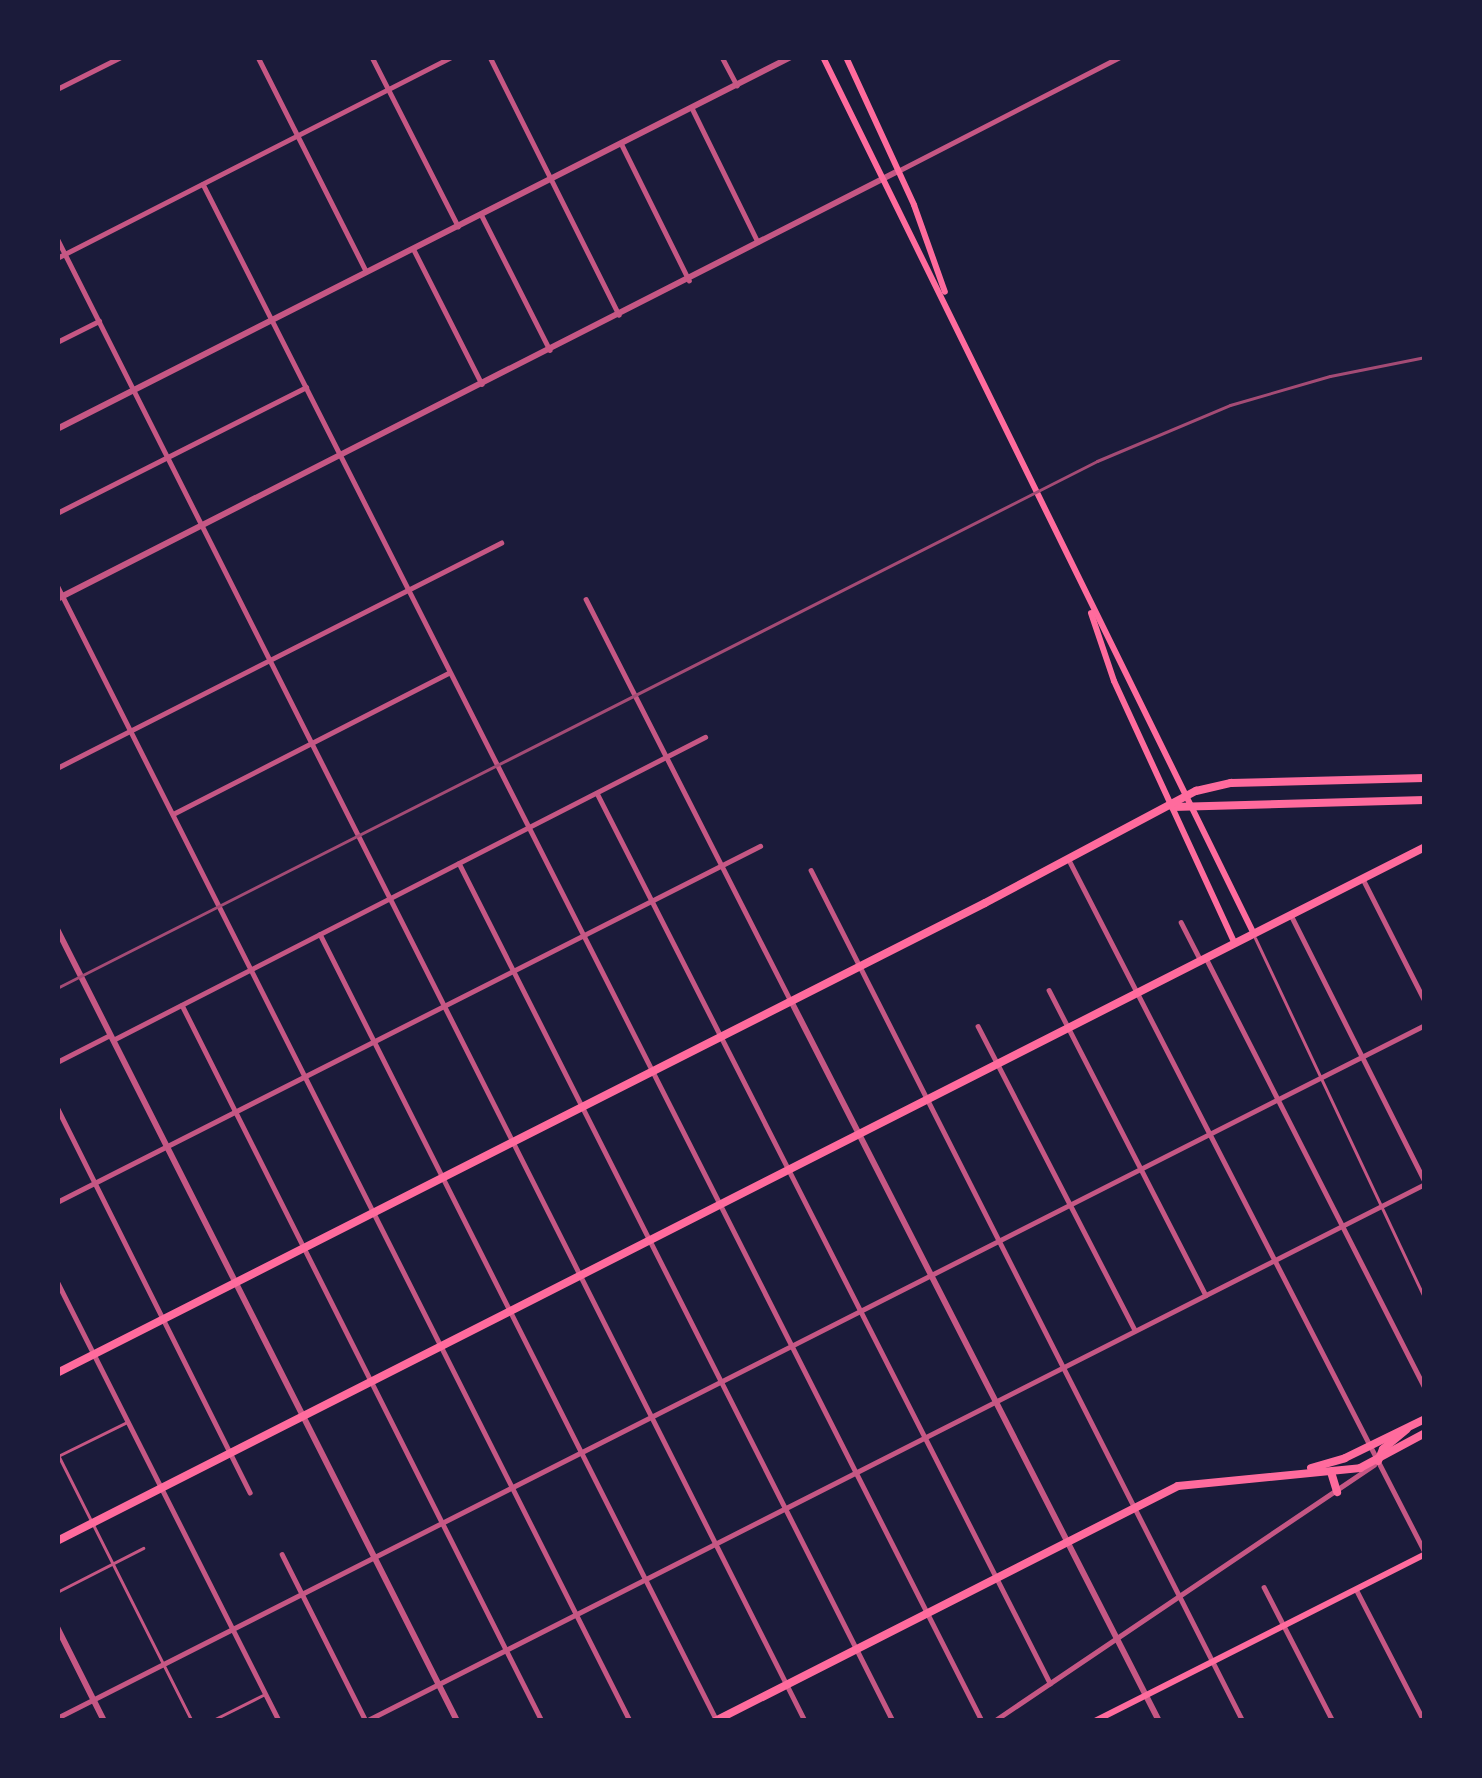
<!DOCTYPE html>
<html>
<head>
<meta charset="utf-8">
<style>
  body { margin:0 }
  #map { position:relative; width:1482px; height:1778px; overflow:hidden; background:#1b1b3a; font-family:Mulish,sans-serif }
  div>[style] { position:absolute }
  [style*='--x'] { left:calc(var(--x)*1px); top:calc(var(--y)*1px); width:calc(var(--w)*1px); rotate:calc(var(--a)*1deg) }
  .service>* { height:3px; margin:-1.5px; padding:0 1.5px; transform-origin:1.5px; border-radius:1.5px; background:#c65784 }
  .minor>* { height:4.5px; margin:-2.25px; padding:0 2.25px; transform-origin:2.25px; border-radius:2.25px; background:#c65784 }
  .tertiary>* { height:6px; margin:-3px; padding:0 3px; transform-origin:3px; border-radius:3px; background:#c65784 }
  .secondary>* { height:6px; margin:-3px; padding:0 3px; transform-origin:3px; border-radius:3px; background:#ff6b9d }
  .primary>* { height:8px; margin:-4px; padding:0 4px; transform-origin:4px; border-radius:4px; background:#ff6b9d }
  .rail>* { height:3px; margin:-1.5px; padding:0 1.5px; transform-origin:1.5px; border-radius:1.5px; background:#a44b75 }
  span { translate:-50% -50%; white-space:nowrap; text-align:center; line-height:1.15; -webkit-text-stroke:9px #1b1b3a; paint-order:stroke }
  .frame { position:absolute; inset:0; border:60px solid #1b1b3a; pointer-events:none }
</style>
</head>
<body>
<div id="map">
  <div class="service">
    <div style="--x:1255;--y:938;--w:400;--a:64.8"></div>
    <div style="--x:57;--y:1453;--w:300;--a:63.3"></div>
    <div style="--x:60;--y:1455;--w:75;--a:-26.2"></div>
    <div style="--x:57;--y:1592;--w:97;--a:-27.1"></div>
    <div style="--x:211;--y:1721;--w:58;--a:-26.6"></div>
  </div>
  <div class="minor">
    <div style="--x:258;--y:57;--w:240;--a:63.2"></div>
    <div style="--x:372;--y:57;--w:190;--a:63"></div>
    <div style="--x:490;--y:57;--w:288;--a:63.4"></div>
    <div style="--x:722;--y:57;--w:32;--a:62"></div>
    <div style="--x:57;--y:89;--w:72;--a:-26.6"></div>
    <div style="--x:692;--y:108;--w:149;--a:63.8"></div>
    <div style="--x:622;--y:145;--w:151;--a:63.6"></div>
    <div style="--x:898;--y:171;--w:250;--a:-27.2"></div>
    <div style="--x:203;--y:184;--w:1723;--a:63.12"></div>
    <div style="--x:482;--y:216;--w:150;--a:63.1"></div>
    <div style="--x:57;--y:238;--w:1661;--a:63.23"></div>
    <div style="--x:414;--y:250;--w:150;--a:63.1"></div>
    <div style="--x:57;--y:258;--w:443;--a:-27"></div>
    <div style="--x:57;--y:342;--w:47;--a:-26.6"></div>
    <div style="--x:57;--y:513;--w:279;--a:-26.8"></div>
    <div style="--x:57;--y:585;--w:1272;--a:63.23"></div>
    <div style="--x:586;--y:599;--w:451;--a:63"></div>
    <div style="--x:57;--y:768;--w:498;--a:-26.9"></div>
    <div style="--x:597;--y:793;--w:999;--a:63.02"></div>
    <div style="--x:173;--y:814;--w:310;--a:-27.1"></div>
    <div style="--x:1069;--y:860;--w:778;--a:62.78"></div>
    <div style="--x:459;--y:863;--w:962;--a:63.17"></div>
    <div style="--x:811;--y:870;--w:954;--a:63.09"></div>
    <div style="--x:1363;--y:879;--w:137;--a:63.1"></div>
    <div style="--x:1291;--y:915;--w:298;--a:63.3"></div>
    <div style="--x:1181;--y:922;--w:44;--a:62.9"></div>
    <div style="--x:320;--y:934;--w:881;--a:63.23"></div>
    <div style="--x:1206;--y:958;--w:482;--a:63"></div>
    <div style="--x:1049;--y:990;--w:343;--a:62.8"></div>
    <div style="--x:182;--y:1005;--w:801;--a:63.31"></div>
    <div style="--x:978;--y:1026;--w:342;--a:62.7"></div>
    <div style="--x:113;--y:1040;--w:665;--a:-27.1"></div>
    <div style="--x:57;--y:1062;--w:59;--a:-27"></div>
    <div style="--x:57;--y:1107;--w:431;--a:63.4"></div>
    <div style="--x:57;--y:1202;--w:788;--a:-26.86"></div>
    <div style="--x:57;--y:1281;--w:493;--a:63.2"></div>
    <div style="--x:282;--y:1554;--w:187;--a:63.3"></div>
    <div style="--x:1264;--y:1587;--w:151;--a:62.8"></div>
    <div style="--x:1356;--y:1589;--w:148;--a:62.7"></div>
    <div style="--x:57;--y:1718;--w:1534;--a:-26.87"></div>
    <div style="--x:366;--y:1721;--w:1187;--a:-26.89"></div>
    <div style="--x:994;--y:1721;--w:458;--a:-34"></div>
  </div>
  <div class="tertiary">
    <div style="--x:57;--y:429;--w:823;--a:-26.88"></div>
    <div style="--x:57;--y:599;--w:944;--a:-26.97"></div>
    <div style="--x:57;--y:929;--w:887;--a:63.2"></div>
    <div style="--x:791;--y:1001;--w:809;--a:62.93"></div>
    <div style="--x:57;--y:1627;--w:105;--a:63.4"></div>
  </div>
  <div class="secondary">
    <div style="--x:823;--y:57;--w:977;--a:63.83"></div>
    <div style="--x:846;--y:57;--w:163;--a:65.3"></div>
    <div style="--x:914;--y:205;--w:92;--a:70.4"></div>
    <div style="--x:1091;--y:613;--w:72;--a:71.3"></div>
    <div style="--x:1114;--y:681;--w:289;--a:65.3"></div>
    <div style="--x:1095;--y:1721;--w:370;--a:-26.8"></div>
  </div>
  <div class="primary">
    <div style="--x:1173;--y:807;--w:252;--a:-1.6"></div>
    <div style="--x:57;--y:1373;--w:1040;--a:-26.86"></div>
    <div style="--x:985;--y:903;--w:239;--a:-28"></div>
    <div style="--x:1196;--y:791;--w:36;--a:-13"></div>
    <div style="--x:1231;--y:783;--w:194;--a:-1.5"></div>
    <div style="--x:1378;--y:1461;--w:13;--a:-67"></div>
    <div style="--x:1383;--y:1449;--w:31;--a:-40"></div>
    <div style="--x:1311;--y:1468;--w:35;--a:-16"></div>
    <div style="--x:1345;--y:1458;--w:89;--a:-26"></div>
    <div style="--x:1331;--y:1472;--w:21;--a:73"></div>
    <div style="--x:57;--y:1541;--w:1534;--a:-26.9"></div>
    <div style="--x:715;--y:1721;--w:519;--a:-26.91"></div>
    <div style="--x:1178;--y:1486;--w:183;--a:-5.6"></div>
    <div style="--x:1360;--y:1468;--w:74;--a:-28.3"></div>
  </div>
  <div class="rail">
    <div style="--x:57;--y:988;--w:1166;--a:-26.87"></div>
    <div style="--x:1097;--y:461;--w:144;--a:-22.8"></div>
    <div style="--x:1230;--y:405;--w:104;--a:-16.2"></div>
    <div style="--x:1330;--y:376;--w:97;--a:-11.3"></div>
  </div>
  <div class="frame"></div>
</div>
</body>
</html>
